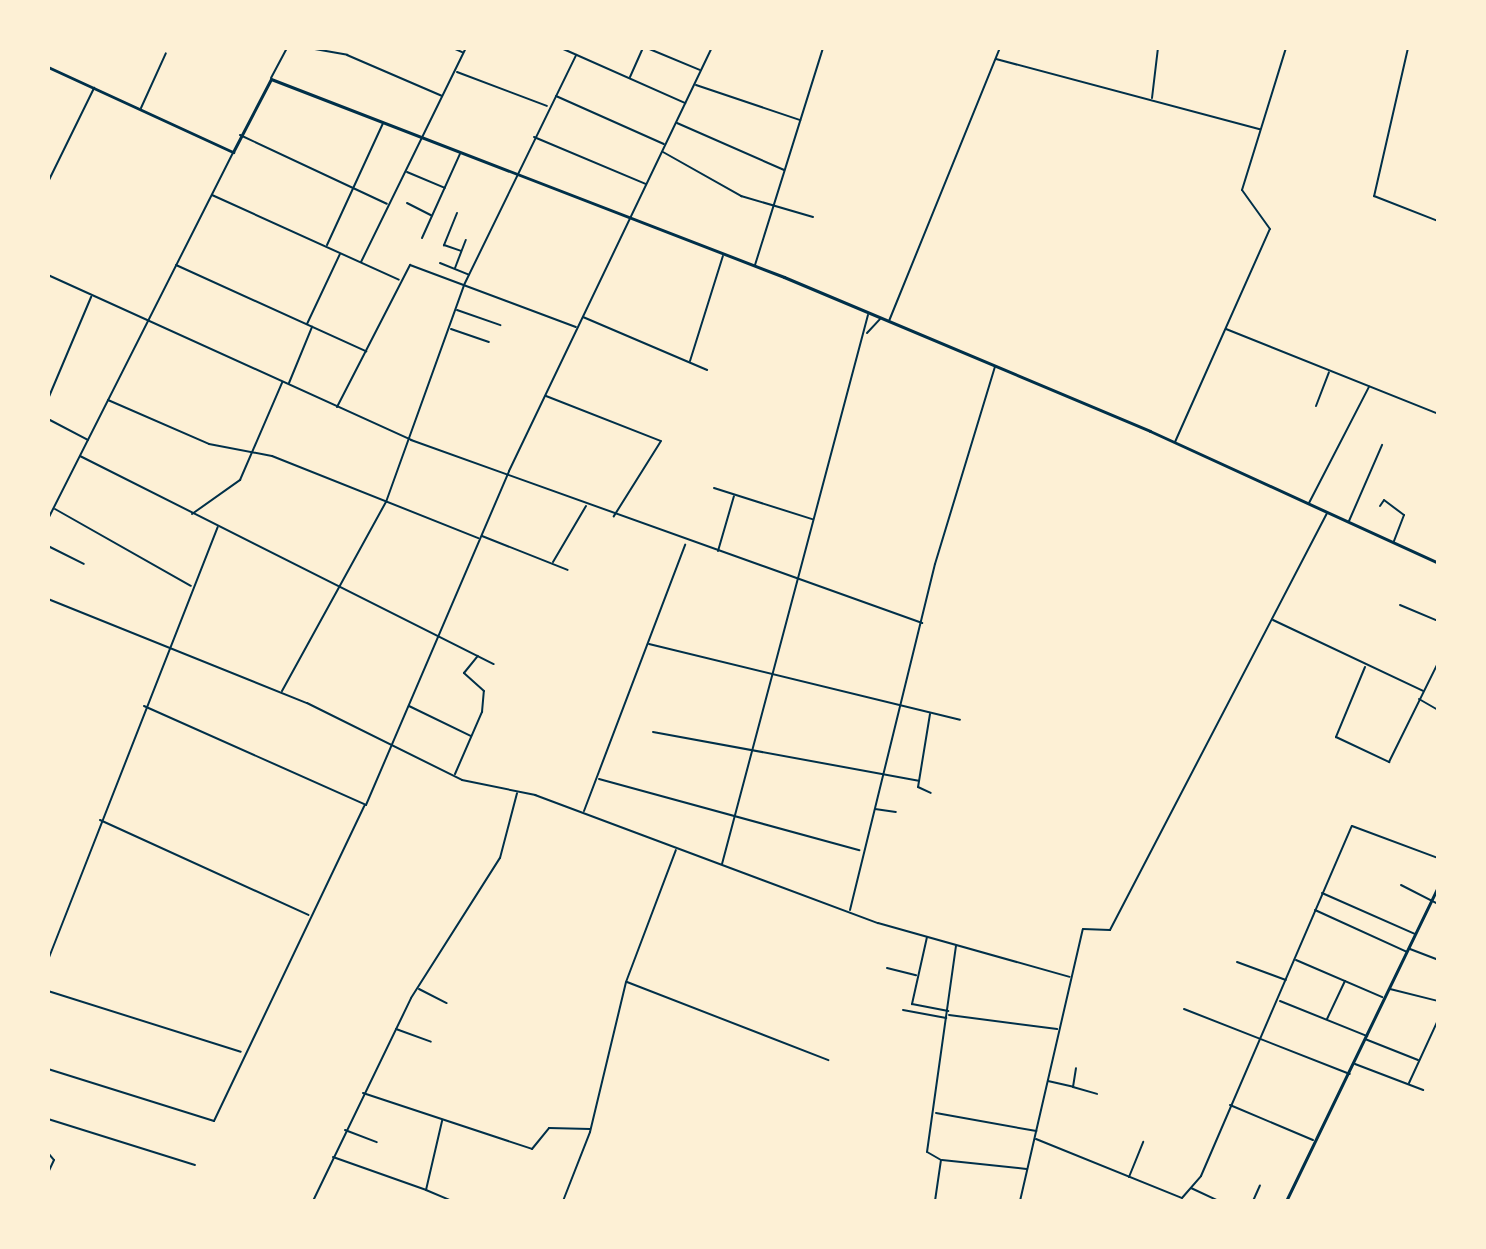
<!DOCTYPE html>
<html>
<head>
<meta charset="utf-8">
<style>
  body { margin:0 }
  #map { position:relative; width:1486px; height:1249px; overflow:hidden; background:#fdf0d5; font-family:Helvetica,sans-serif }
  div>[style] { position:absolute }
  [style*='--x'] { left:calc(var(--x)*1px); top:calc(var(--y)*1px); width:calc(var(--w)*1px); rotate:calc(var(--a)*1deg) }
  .minor>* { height:2px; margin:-1px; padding:0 1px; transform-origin:1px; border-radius:1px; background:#003049 }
  .secondary>* { height:3px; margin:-1.5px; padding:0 1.5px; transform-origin:1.5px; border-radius:1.5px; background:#003049 }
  span { translate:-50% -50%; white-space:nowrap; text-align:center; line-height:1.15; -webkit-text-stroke:7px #fdf0d5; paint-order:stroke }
  .frame { position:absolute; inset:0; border:50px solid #fdf0d5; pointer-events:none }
</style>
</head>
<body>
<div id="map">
  <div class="minor">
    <div style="--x:309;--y:48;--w:39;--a:10"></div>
    <div style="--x:347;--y:55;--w:103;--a:23.3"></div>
    <div style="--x:453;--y:48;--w:10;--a:24"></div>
    <div style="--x:561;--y:48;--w:136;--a:23.9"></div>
    <div style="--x:647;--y:48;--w:57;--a:22.5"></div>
    <div style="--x:1408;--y:48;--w:152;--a:102.9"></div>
    <div style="--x:1374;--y:196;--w:69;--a:21.3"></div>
    <div style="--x:996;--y:59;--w:273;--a:14.9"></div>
    <div style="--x:457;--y:72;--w:96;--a:20.7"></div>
    <div style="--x:630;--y:77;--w:32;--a:-66"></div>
    <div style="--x:271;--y:78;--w:34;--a:-62"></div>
    <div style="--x:696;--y:85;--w:110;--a:18.6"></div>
    <div style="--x:556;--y:96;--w:118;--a:24"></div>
    <div style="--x:1152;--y:98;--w:50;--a:-83.2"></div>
    <div style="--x:141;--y:108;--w:60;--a:-65.6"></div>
    <div style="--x:677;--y:123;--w:117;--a:23.7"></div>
    <div style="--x:240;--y:135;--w:162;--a:25.1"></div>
    <div style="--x:534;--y:137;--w:121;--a:22.8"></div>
    <div style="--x:663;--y:152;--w:90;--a:29.4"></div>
    <div style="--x:741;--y:196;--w:75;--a:16.3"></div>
    <div style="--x:407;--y:172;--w:41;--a:22.8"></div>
    <div style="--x:48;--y:182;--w:105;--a:-63.9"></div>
    <div style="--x:212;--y:195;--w:205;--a:24.4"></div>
    <div style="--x:407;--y:203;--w:27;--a:27"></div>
    <div style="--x:457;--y:213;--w:35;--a:112"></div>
    <div style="--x:444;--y:245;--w:18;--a:19"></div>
    <div style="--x:422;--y:238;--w:92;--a:-65.7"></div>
    <div style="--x:327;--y:245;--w:134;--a:-65.3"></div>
    <div style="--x:361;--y:262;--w:238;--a:-63.9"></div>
    <div style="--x:440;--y:263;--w:31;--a:22"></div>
    <div style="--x:176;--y:265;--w:209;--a:24.4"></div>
    <div style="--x:755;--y:265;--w:227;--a:-72.6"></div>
    <div style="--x:455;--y:268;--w:30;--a:-69"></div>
    <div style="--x:48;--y:275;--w:399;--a:24.4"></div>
    <div style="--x:411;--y:440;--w:543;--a:19.7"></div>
    <div style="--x:457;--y:310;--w:46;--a:19.2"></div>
    <div style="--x:583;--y:317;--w:135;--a:23.1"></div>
    <div style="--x:889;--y:321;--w:295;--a:-67.9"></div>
    <div style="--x:307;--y:324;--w:77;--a:-64.8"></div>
    <div style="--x:451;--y:329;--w:40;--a:18.9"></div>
    <div style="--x:1226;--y:329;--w:228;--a:21.8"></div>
    <div style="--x:867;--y:333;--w:19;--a:-47"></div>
    <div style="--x:690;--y:361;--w:110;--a:-72.6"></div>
    <div style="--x:289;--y:383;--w:61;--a:-67.7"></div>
    <div style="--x:546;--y:396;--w:123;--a:21.4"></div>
    <div style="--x:661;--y:441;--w:89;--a:122.1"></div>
    <div style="--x:48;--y:399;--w:111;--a:-67.1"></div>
    <div style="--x:108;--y:400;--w:110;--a:23.5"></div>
    <div style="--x:209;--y:444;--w:64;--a:10.8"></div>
    <div style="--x:272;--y:456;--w:222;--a:21.7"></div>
    <div style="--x:1316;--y:406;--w:36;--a:-69"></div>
    <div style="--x:337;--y:407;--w:160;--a:-62.8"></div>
    <div style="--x:410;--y:265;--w:177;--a:20.5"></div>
    <div style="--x:48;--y:419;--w:45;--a:27.7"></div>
    <div style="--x:1175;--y:442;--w:233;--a:-66"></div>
    <div style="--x:1270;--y:229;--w:48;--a:-125.7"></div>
    <div style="--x:1242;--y:190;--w:149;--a:-72.8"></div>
    <div style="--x:80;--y:456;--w:463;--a:26.7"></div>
    <div style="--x:714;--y:488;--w:103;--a:17.6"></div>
    <div style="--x:1309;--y:503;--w:131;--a:-62.7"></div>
    <div style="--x:1380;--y:506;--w:7;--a:-56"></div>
    <div style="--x:1384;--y:500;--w:25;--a:37"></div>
    <div style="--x:1404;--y:515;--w:28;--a:111"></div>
    <div style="--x:55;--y:509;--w:156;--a:29.5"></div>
    <div style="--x:192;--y:514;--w:59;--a:-35.3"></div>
    <div style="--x:240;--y:480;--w:106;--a:-66.6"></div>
    <div style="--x:48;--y:519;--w:410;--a:-63.2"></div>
    <div style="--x:1349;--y:521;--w:83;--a:-66.5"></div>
    <div style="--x:482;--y:536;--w:92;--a:21.6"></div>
    <div style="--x:48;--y:546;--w:40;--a:26.6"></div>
    <div style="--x:718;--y:551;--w:57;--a:-73.8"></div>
    <div style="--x:553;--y:562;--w:65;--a:-59.5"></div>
    <div style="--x:48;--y:599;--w:279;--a:21.9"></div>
    <div style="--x:307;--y:703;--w:173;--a:26.4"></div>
    <div style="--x:462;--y:780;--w:75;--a:11.6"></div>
    <div style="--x:535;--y:795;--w:366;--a:20.5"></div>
    <div style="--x:878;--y:923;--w:199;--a:15.7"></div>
    <div style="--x:1400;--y:605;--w:41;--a:22.8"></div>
    <div style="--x:1273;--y:620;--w:166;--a:25.3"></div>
    <div style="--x:649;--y:644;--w:320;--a:13.7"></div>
    <div style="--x:1365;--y:667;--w:76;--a:112.5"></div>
    <div style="--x:1336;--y:737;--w:59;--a:25.3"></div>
    <div style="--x:1389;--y:762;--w:110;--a:-63.7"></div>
    <div style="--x:282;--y:691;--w:216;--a:-61.2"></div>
    <div style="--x:386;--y:502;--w:231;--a:-70.2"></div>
    <div style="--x:464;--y:285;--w:256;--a:-64"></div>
    <div style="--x:1419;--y:699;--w:22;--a:30"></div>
    <div style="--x:144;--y:706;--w:243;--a:24"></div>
    <div style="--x:366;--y:805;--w:363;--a:-66.8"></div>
    <div style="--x:509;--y:471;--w:469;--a:-64.4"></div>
    <div style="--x:409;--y:706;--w:69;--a:25.8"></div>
    <div style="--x:930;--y:714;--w:74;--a:99.3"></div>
    <div style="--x:918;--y:787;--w:14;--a:25"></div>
    <div style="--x:653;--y:732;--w:270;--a:10.4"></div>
    <div style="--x:455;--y:774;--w:68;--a:-66.5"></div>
    <div style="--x:482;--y:712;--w:21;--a:-85"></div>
    <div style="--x:484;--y:691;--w:27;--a:-138"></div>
    <div style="--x:464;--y:673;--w:22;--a:-51"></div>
    <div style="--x:599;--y:779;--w:270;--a:15.3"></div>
    <div style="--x:875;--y:809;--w:21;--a:8"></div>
    <div style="--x:584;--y:811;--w:285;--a:-69.2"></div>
    <div style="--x:100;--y:820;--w:229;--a:24.5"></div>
    <div style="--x:722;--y:864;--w:568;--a:-75.11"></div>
    <div style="--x:1401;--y:885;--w:42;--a:27.2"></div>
    <div style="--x:1322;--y:893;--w:102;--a:23.8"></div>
    <div style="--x:850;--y:910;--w:356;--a:-76.2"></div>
    <div style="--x:935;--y:564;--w:207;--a:-73.1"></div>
    <div style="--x:1315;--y:910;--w:101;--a:24.5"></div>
    <div style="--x:927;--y:937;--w:69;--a:102.6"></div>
    <div style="--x:912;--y:1004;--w:37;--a:11"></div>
    <div style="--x:1410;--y:949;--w:30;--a:21"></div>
    <div style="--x:48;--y:960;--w:465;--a:-68.6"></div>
    <div style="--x:1296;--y:960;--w:94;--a:23.3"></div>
    <div style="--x:1237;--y:962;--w:52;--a:20.2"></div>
    <div style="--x:887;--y:968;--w:30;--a:14"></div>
    <div style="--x:627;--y:982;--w:216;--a:21.2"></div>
    <div style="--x:419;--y:989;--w:31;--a:27"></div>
    <div style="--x:1390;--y:989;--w:49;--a:14"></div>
    <div style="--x:48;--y:991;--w:202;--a:17.5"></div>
    <div style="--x:1280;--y:1001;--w:94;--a:21.9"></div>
    <div style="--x:1184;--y:1009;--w:178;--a:21.4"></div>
    <div style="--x:903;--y:1010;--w:44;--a:10.5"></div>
    <div style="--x:949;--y:1015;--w:109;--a:7.4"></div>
    <div style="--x:1327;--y:1019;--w:42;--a:-64.7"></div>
    <div style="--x:396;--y:1029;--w:37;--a:20"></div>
    <div style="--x:1365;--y:1039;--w:57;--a:21.6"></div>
    <div style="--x:1355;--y:1064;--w:73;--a:20.9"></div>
    <div style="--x:48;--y:1069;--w:174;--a:17.4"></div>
    <div style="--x:214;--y:1121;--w:349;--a:-64.5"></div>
    <div style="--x:1048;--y:1081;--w:26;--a:13"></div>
    <div style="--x:1073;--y:1087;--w:19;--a:-81"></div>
    <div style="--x:1409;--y:1083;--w:69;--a:-65.3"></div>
    <div style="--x:1073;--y:1087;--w:25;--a:16"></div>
    <div style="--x:363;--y:1093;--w:178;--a:18.3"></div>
    <div style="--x:532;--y:1149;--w:27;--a:-51"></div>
    <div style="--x:549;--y:1128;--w:41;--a:1.4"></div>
    <div style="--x:1230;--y:1105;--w:90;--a:22.9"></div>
    <div style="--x:936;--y:1113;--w:102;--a:10.2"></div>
    <div style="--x:48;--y:1119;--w:154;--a:17.4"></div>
    <div style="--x:345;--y:1130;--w:34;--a:21"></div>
    <div style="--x:1036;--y:1139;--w:157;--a:22"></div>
    <div style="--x:1182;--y:1198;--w:29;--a:-49"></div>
    <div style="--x:1201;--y:1176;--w:381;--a:-66.7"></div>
    <div style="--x:1352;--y:826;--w:92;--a:20.4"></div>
    <div style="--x:48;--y:1153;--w:9;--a:49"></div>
    <div style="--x:54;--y:1160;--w:14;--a:115"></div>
    <div style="--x:333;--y:1157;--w:99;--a:19.5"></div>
    <div style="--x:426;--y:1190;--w:71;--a:-76.9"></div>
    <div style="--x:942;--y:1160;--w:85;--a:6"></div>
    <div style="--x:1129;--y:1177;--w:38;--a:-68"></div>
    <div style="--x:1191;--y:1188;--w:31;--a:25"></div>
    <div style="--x:426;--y:1190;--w:28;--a:23"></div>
    <div style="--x:313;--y:1201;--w:225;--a:-64.2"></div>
    <div style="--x:411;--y:998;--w:166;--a:-57.6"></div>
    <div style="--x:500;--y:858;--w:67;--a:-75.3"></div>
    <div style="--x:563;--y:1201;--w:74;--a:-68.6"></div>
    <div style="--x:590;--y:1132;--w:154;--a:-76.5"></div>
    <div style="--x:626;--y:982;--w:141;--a:-69.3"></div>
    <div style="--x:935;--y:1201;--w:41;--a:-81.7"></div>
    <div style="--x:941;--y:1160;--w:16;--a:-150"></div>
    <div style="--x:927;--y:1152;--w:208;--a:-82"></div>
    <div style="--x:1020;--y:1201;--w:279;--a:-77"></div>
    <div style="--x:1083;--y:929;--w:27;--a:2"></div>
    <div style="--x:1110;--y:930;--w:469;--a:-62.5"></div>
    <div style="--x:1253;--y:1201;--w:17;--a:-66"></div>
  </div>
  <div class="secondary">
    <div style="--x:48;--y:67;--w:204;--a:24.7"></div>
    <div style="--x:233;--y:152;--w:82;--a:-62.5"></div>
    <div style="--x:271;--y:79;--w:550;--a:21.1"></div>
    <div style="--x:784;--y:277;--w:397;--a:22.8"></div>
    <div style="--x:1150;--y:431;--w:317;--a:24.6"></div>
    <div style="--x:1286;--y:1201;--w:349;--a:-64.2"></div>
  </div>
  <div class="frame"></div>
</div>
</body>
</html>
